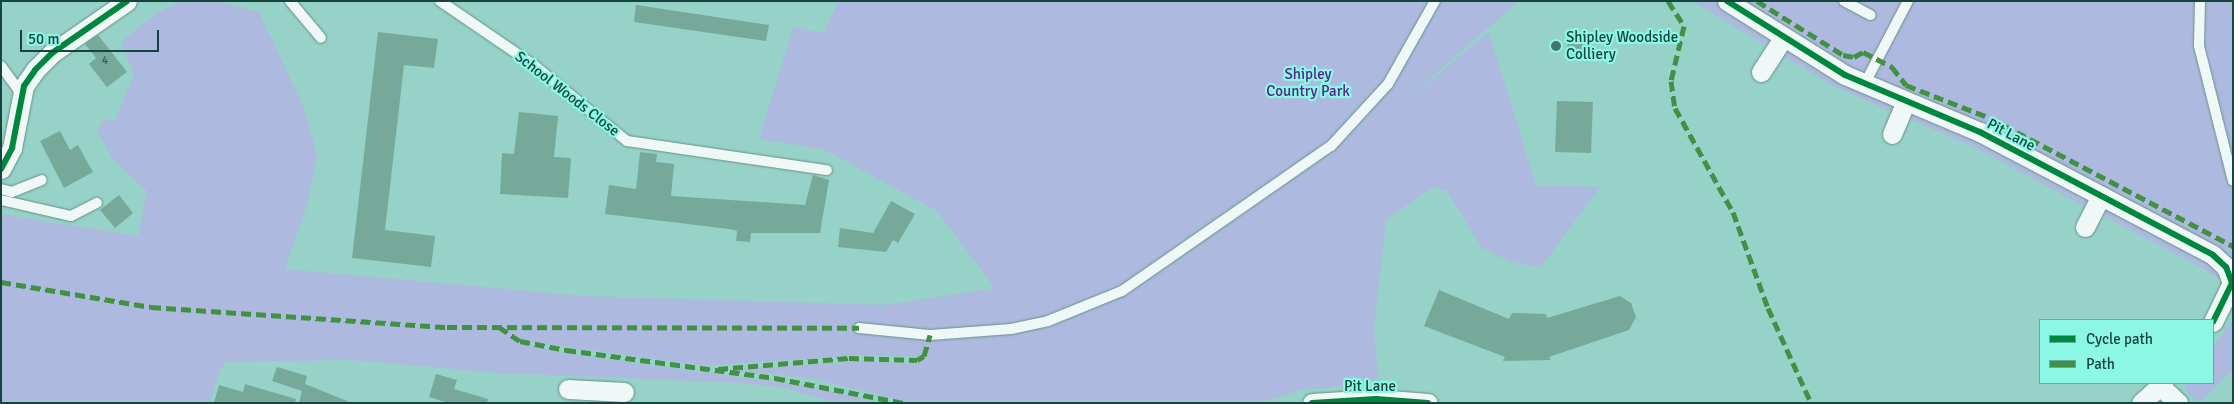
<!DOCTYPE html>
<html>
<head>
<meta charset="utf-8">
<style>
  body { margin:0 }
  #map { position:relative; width:2234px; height:404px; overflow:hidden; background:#96d2c7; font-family:Signika,sans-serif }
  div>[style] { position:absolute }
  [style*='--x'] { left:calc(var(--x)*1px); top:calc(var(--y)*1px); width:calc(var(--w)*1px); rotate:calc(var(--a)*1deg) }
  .green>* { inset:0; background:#adb9de }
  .building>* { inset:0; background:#76a99a }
  .roads { filter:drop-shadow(0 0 1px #66928b) drop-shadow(0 0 1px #66928b) }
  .lane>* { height:10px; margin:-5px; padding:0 5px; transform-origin:5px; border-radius:5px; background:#eff8f7 }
  .street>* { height:19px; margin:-9.5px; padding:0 9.5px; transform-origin:9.5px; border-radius:9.5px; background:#eff8f7 }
  .quiet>* { height:5px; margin-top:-2.5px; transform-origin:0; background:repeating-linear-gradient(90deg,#419044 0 10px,transparent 0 15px) }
  .cycleway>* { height:6px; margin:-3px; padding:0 3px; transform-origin:3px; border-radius:3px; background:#00873e }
  .dots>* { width:14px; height:14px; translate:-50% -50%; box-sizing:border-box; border:2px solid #8bf7e4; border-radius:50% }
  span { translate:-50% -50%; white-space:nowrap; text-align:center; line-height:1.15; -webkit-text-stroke:4.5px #8bf7e4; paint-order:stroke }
  .number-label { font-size:12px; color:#2e5e55 }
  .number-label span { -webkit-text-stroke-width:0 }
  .poi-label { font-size:15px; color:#16453e }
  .left { translate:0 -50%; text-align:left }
  .park-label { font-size:15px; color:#55228a }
  .street-label { font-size:15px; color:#16453e }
  .frame { position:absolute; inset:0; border:2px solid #16453e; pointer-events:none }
  .legend { position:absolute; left:2039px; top:319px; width:175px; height:65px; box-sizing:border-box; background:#8bf7e4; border:1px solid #5cb0a2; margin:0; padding:6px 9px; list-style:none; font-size:15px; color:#16453e }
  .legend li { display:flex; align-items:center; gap:10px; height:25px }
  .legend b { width:25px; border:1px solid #5cb0a2 }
  .scale { position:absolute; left:20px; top:30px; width:139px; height:22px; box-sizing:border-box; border:2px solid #16453e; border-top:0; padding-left:6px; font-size:15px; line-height:18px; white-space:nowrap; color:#16453e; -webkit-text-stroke:4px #8bf7e4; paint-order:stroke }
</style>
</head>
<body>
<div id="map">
  <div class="green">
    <div style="clip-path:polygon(182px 1px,217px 1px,259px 12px,305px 110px,317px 157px,307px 205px,285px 269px,584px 296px,884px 305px,995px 288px,937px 211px,823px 149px,759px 139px,793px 27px,824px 33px,838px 1px,1519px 1px,1386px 117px,1489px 32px,1536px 185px,1600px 187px,1541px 267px,1511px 262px,1481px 247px,1447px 191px,1433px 187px,1386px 220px,1374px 327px,1378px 378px,1365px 384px,1301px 390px,1259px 403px,913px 403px,808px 378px,733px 370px,863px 361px,917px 364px,928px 357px,860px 355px,706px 366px,509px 339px,562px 353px,799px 385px,884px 403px,835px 403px,786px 388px,741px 383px,498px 373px,353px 360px,227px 362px,220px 369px,210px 403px,1px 403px,1px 214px,138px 236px,147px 191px,113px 159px,97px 131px,103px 120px,115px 120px,134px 74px,121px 42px,155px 14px)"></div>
    <div style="clip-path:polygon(1692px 1px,2233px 1px,2233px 288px,2204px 269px,1971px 146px,1833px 86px)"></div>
    <div style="clip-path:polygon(2233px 319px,2233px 370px,2199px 403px,2187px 392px,2185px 383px,2213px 383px,2213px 348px)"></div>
  </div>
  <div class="building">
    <div style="clip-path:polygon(636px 5px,769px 25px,766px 41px,634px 22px)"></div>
    <div style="clip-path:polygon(378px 32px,438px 39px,434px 68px,404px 65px,385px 230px,435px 236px,431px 267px,352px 258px)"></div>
    <div style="clip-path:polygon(1568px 32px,1589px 32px,1588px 56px,1567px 55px)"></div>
    <div style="clip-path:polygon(98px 35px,127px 72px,107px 87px,89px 64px,96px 58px,85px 44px)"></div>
    <div style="clip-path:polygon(1557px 101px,1593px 102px,1591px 153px,1555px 152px)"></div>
    <div style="clip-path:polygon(519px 112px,558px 116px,554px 157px,571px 158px,568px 198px,500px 194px,502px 153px,514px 154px)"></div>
    <div style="clip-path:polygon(60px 131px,70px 150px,78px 145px,93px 172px,64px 188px,40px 141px)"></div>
    <div style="clip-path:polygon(640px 152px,657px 154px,656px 162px,674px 164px,671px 196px,805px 205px,813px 175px,829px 180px,820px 233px,751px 233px,750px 242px,736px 241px,737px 231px,729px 229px,605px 214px,609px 185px,636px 189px)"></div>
    <div style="clip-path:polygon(119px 195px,133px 213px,115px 228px,100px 210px)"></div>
    <div style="clip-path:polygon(891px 201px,915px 214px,898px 243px,893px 240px,886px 252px,838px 247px,840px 228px,873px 233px)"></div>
    <div style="clip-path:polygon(1439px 290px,1509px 319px,1512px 313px,1546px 314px,1547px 318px,1620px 296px,1631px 303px,1636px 317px,1629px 330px,1549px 357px,1551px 360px,1503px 361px,1505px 357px,1424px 326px)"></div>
    <div style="clip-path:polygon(277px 367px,307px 376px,305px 384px,352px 403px,299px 403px,302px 391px,272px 381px)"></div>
    <div style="clip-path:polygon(436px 374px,457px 380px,454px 389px,488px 399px,487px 403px,449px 403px,429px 397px)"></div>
    <div style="clip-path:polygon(245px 384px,296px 399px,295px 403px,214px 403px,219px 385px,243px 392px)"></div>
  </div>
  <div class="roads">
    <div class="lane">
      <div style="--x:290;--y:1;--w:48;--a:50"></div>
      <div style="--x:440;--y:1;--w:115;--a:34.4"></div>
      <div style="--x:535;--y:66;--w:119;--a:39.2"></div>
      <div style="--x:627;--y:141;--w:202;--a:8.3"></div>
      <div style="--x:1844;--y:1;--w:30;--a:28"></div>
      <div style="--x:2200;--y:1;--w:45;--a:91.3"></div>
      <div style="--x:2199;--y:46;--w:139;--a:75.9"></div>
      <div style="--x:1;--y:66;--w:36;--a:54"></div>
      <div style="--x:1864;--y:85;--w:95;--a:-62.4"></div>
      <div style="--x:1;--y:189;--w:11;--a:15"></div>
      <div style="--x:12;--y:192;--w:32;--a:-22"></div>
      <div style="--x:1;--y:200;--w:72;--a:12.9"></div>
      <div style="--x:71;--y:216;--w:29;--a:-27"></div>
      <div style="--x:859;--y:328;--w:71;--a:5.6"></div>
      <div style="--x:930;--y:335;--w:81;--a:-4.2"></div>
      <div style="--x:1011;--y:329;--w:38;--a:-12"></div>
      <div style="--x:1048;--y:321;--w:80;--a:-22.1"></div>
      <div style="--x:1122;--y:291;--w:254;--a:-34.8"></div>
      <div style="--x:1331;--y:146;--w:84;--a:-47.4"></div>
      <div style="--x:1388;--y:84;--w:95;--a:-60.5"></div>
    </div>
    <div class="street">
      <div style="--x:1727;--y:1;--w:139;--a:32.1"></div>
      <div style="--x:1845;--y:75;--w:147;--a:22.9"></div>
      <div style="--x:1980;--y:132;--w:263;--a:27.8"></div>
      <div style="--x:2213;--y:255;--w:18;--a:43"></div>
      <div style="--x:2226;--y:267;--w:17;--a:69"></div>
      <div style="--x:2232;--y:283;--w:43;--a:116"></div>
      <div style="--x:1761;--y:72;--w:40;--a:-57.1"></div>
      <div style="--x:1892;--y:134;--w:34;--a:-67"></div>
      <div style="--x:1;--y:169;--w:24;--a:-62"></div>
      <div style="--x:12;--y:148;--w:63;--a:-79"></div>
      <div style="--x:24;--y:86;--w:19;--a:-55"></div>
      <div style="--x:35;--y:70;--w:24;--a:-45"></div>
      <div style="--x:52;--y:53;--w:91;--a:-34.7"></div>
      <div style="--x:2085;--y:227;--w:35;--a:-63"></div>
      <div style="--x:2160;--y:386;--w:25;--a:43"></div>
      <div style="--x:568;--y:389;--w:56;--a:3.1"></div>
      <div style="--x:1312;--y:403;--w:64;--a:-3.6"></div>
      <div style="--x:1376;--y:399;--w:52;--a:4.4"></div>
      <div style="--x:2141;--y:403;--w:30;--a:-42"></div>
    </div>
  </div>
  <div class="quiet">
    <div style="--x:1668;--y:1;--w:30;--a:57"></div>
    <div style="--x:1684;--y:26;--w:57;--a:103.3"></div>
    <div style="--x:1671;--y:81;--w:27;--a:82"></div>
    <div style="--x:1675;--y:108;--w:119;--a:60.9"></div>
    <div style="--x:1733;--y:212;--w:102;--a:70"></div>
    <div style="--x:1768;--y:308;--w:104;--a:65.6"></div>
    <div style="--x:1757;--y:1;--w:102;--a:32.1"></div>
    <div style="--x:1843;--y:55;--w:11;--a:10"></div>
    <div style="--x:1854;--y:57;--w:10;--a:-29"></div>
    <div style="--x:1863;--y:52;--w:33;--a:27"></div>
    <div style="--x:1892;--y:67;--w:23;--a:52"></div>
    <div style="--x:1906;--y:85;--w:90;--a:21.4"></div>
    <div style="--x:1990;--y:118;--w:275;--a:27.8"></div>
    <div style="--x:1;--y:282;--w:152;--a:9.5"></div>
    <div style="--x:151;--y:307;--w:297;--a:3.9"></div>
    <div style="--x:447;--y:327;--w:412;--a:0.1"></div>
    <div style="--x:499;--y:327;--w:25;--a:34"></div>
    <div style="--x:520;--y:341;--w:47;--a:11.1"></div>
    <div style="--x:566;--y:350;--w:211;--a:7.6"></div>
    <div style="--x:775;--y:378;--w:131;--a:11"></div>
    <div style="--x:718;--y:369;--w:131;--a:-4.8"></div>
    <div style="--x:849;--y:358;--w:68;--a:1.7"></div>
    <div style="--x:917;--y:360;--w:8;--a:-30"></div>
    <div style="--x:924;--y:356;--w:22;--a:-74"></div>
  </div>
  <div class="cycleway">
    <div style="--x:1727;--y:1;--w:139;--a:32.1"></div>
    <div style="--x:1845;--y:75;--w:147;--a:22.9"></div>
    <div style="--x:1980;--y:132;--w:263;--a:27.8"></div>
    <div style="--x:2213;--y:255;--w:18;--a:43"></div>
    <div style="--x:2226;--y:267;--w:17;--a:69"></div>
    <div style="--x:2232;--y:283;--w:43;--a:116"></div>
    <div style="--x:1;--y:169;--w:24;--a:-62"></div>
    <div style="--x:12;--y:148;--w:63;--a:-79"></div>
    <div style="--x:24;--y:86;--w:19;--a:-55"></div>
    <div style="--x:35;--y:70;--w:24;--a:-45"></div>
    <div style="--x:52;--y:53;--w:91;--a:-34.7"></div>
    <div style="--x:1312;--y:403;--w:64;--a:-3.6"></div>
    <div style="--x:1376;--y:399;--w:52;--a:4.4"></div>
  </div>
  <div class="dots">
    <div style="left:1556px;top:46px;background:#43766e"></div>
  </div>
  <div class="number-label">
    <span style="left:105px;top:61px">4</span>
  </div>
  <div class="poi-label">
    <span class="left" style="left:1566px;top:46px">Shipley Woodside<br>Colliery</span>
  </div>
  <div class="park-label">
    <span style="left:1308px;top:83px">Shipley<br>Country Park</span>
  </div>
  <div class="street-label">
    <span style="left:567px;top:94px;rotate:38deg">School Woods Close</span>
    <span style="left:2011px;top:135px;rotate:28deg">Pit Lane</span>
    <span style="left:1370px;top:387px">Pit Lane</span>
  </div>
  <div class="frame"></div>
  <ul class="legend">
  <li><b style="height:6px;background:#00873e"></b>Cycle path</li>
  <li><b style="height:6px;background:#419044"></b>Path</li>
  </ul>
  <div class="scale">50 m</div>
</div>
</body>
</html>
